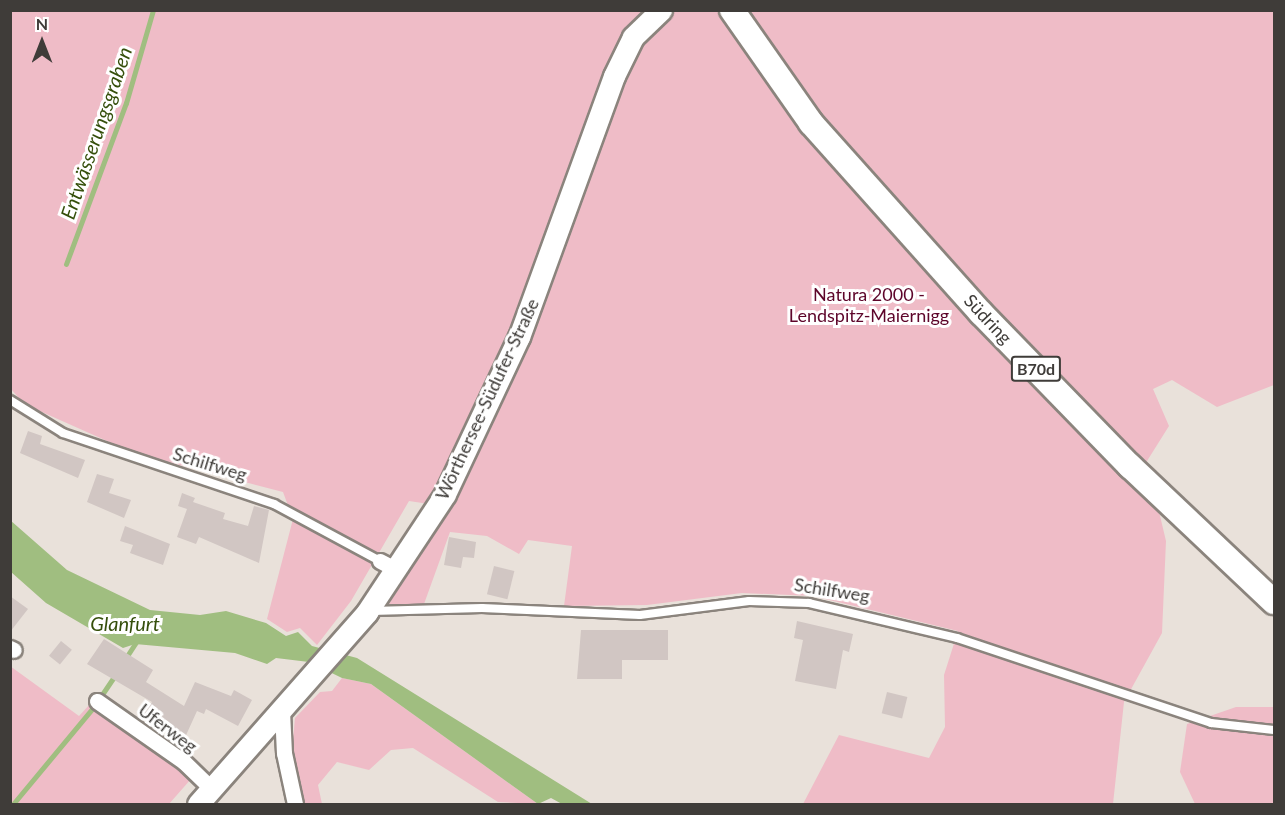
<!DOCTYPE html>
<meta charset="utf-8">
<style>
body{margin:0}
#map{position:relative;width:1285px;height:815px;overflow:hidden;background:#e9e1da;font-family:Lato,sans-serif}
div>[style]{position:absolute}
.green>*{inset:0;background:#efbcc7}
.water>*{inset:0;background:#a0be80}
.stream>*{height:5px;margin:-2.5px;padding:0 2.5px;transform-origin:2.5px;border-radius:2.5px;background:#a0be80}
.building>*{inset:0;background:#d1c6c3;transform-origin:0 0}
.roads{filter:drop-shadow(2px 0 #8b847d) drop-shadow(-2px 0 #8b847d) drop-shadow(0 2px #8b847d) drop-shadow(0 -2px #8b847d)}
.lane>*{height:8px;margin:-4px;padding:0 4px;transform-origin:4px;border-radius:4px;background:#fff}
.street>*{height:15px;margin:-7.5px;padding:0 7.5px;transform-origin:7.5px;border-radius:7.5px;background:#fff}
.secondary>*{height:21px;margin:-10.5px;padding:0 10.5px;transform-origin:10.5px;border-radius:10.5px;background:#fff}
.primary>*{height:24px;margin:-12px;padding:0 12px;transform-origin:12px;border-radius:12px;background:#fff}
span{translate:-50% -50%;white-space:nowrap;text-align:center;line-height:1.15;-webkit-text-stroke:6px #fff;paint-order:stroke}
.shield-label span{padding:2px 4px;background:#fff;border:2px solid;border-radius:4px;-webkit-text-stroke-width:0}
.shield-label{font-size:16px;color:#3f3c39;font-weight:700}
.park-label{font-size:18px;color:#5d052a}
.street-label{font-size:18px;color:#3f3c39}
.water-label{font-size:20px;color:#354f0b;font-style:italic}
.frame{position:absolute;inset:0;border:12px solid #3f3c39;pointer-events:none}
.north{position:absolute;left:12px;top:12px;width:60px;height:60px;-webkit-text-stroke:4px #fff;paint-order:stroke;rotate:0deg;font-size:16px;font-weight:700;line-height:24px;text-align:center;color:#3f3c39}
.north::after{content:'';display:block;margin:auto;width:21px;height:27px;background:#3f3c39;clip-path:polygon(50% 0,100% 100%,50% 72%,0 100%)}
</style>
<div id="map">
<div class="green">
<i style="clip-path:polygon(11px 11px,1274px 11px,1274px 385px,1217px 407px,1172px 380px,1153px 389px,1169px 426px,1147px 461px,1166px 541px,1162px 633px,1124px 702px,1113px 804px,803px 804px,839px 735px,929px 758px,945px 727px,944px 675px,958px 631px,813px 596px,742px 593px,647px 605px,564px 606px,572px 546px,528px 540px,519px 554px,487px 536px,450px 532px,424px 604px,389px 604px,449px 507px,409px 501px,351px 601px,317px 645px,300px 628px,287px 632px,267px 619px,293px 519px,283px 492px,134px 453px,24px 404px,11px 389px)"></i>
<i style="clip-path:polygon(10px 666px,79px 716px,91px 703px,182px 767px,191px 779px,169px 804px,11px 804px)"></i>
<i style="clip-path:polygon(342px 678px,371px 684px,538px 804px,498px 802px,413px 748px,391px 750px,369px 770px,337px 762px,318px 785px,322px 804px,302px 804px,292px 751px,295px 718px,320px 692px,332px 691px)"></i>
<i style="clip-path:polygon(1236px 707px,1274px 707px,1274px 804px,1195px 804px,1180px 772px,1187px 724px)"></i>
</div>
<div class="water">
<i style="clip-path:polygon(10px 520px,67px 570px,150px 610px,200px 615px,226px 611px,266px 623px,286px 636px,298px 632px,312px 646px,357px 658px,592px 804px,562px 804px,551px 798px,538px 804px,371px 684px,342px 678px,309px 662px,276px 658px,267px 664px,235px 653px,135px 644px,123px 648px,46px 603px,11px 572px)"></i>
</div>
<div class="stream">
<i style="left:66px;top:264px;width:172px;rotate:-69.6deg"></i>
<i style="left:126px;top:103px;width:97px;rotate:-73.8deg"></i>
<i style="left:125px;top:659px;width:24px;rotate:-57deg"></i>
<i style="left:103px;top:693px;width:22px;rotate:-56deg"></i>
<i style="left:13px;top:804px;width:124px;rotate:-50.3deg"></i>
</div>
<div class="building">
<i style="clip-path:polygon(28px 431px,42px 436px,40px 444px,85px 460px,78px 478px,20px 453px)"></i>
<i style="clip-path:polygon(97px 474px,114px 479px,109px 493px,131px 500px,124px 518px,87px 502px)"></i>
<i style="clip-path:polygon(182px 493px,195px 498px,193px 502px,225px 513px,223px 519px,248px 526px,254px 506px,269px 510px,259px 563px,199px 537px,196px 544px,177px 537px,187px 509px,178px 506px)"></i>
<i style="clip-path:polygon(125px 526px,170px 544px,163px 565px,130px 553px,133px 545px,120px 541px)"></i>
<i style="clip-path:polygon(449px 537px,476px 542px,474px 558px,463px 557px,461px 568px,444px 565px)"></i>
<i style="left:494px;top:566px;width:21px;height:29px;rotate:14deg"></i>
<i style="clip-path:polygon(10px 596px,28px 609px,10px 632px)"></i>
<i style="clip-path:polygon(797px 621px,853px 634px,849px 652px,843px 650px,836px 689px,795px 681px,803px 640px,794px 638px)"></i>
<i style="clip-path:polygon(581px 630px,668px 630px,668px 660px,622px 660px,622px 679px,577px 679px)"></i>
<i style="clip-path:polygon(104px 639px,153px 670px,146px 682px,184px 706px,195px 682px,231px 696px,234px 690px,252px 700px,238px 726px,206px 709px,204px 714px,197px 711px,182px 744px,144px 714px,152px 702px,87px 664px)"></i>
<i style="left:61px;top:641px;width:14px;height:19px;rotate:39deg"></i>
<i style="left:887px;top:692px;width:21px;height:22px;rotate:14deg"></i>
</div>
<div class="roads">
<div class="lane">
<i style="left:10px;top:400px;width:62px;rotate:31.9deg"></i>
<i style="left:63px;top:433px;width:223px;rotate:18.6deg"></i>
<i style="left:274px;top:504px;width:120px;rotate:28.3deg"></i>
<i style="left:371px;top:611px;width:111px;rotate:-1.5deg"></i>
<i style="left:482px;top:608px;width:158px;rotate:2.5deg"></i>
<i style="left:640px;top:615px;width:110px;rotate:-7.3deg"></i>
<i style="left:749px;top:601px;width:60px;rotate:1.9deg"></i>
<i style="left:809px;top:603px;width:152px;rotate:13.3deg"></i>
<i style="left:957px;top:638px;width:268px;rotate:18.5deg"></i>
<i style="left:1211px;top:723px;width:63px;rotate:6.3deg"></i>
</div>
<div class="street">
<i style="left:380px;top:561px;width:19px;rotate:28deg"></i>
<i style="left:10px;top:648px;width:4px;rotate:27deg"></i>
<i style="left:97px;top:701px;width:106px;rotate:35deg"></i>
<i style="left:184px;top:762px;width:39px;rotate:44deg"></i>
<i style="left:282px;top:711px;width:42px;rotate:87.3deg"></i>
<i style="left:284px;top:753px;width:52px;rotate:77.8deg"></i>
</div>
<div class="secondary">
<i style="left:198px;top:804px;width:256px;rotate:-48.6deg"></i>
<i style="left:367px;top:612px;width:141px;rotate:-56.5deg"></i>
<i style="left:445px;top:494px;width:174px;rotate:-64.8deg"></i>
<i style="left:519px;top:337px;width:278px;rotate:-70deg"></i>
<i style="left:614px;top:76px;width:43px;rotate:-64deg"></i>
<i style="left:633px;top:37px;width:39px;rotate:-44deg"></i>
</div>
<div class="primary">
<i style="left:732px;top:10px;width:138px;rotate:55deg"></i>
<i style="left:811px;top:123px;width:255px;rotate:48.2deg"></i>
<i style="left:981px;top:313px;width:214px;rotate:45.8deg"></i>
<i style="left:1130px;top:466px;width:198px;rotate:43.4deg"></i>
</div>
</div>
<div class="shield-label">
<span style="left:1036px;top:369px">B70d</span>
</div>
<div class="park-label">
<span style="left:869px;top:305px">Natura 2000 -<br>Lendspitz-Maiernigg</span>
</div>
<div class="street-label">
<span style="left:988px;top:319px;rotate:47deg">Südring</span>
<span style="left:487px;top:399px;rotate:-65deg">Wörthersee-Südufer-Straße</span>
<span style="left:210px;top:464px;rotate:17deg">Schilfweg</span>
<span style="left:832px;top:590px;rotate:9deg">Schilfweg</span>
<span style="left:168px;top:728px;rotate:37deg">Uferweg</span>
</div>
<div class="water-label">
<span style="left:96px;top:133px;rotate:-71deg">Entwässerungsgraben</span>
<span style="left:125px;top:623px">Glanfurt</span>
</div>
<div class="frame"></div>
<div class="north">N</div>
</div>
